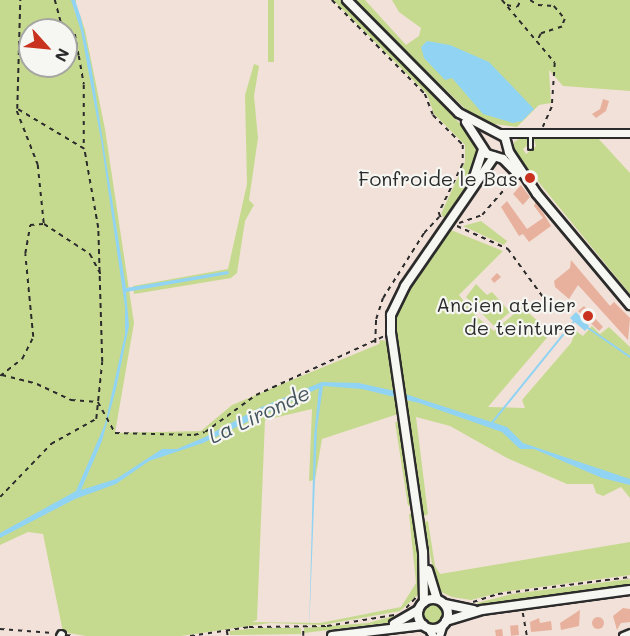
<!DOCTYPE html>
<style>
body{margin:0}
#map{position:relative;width:630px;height:636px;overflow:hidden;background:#f2e1d8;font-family:Mali,sans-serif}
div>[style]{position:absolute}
.green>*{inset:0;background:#c6da8f;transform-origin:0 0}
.round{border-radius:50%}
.water>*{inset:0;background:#91d3f2}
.stream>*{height:2px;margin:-1px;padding:0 1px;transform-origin:1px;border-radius:1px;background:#91d3f2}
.building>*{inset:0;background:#e8b19d;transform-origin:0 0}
.path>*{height:1.5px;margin-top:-0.75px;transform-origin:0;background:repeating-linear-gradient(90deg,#2b2b2b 0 4.5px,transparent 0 9px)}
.roads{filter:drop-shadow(2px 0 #2b2b2b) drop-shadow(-2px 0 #2b2b2b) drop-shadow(0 2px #2b2b2b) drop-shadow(0 -2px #2b2b2b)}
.service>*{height:3px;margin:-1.5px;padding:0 1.5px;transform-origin:1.5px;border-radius:1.5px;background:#f6f6f2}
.minor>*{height:7px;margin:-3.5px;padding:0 3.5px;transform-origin:3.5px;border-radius:3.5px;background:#f6f6f2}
.tertiary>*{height:8px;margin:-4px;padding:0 4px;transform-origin:4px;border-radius:4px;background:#f6f6f2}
.tertiary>.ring{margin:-4px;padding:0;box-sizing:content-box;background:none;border:8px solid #f6f6f2;border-radius:50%}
.dots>*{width:16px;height:16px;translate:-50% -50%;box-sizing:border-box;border:3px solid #f6f6f2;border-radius:50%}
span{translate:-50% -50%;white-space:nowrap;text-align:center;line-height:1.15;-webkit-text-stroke:4.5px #f6f6f2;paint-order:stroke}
.poi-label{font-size:20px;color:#2b2b2b}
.right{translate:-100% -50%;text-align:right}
.water-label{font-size:21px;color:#44555d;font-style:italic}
.north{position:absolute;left:18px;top:18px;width:60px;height:60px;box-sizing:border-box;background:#f6f6f2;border:2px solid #a5a5a2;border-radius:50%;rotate:117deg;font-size:16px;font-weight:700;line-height:24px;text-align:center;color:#2b2b2b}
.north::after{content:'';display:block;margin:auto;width:21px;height:27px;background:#c8321e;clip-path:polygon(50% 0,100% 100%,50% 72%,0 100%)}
</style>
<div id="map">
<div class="green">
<i style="clip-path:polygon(evenodd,0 0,76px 0,74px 11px,80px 15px,85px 30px,105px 129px,134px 323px,115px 433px,201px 431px,232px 405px,379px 344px,380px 340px,388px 341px,398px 414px,322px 439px,315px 480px,309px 481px,312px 409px,265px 420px,257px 620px,252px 622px,320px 623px,401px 607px,416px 583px,409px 514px,414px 513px,422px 591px,400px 611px,322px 625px,270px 623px,181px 636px,86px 636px,63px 632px,43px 534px,28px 532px,0 545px,0 0,30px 30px,66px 30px,66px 66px,30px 66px,30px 30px)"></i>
<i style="left:268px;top:0;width:6px;height:62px"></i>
<i style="clip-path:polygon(333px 0,340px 0,473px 137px,477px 154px,475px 171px,445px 219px,441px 214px,465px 162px,465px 145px,434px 114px,427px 94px)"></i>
<i style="clip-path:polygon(353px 0,365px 0,406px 45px,419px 36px,421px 28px,399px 12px,392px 0,630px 0,630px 91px,563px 86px,549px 70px,551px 103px,539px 105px,517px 127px,479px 122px)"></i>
<i style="clip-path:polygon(254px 64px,259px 66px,254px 96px,258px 138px,249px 200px,254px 205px,245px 221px,237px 273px,231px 278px,134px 294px,133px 286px,228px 269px,247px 184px,245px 95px)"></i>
<i style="clip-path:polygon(532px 133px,566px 139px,597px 137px,630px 173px,630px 294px,514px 152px,514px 142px,527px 134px,530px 143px,523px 149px,526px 154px,536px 146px)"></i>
<i style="clip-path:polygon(481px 221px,507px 241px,504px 245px,463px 226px)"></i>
<i style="clip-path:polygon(446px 228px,503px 251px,459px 295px,477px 317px,494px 331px,522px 307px,551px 333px,488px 407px,525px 408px,522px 400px,571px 343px,576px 331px,583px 336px,592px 326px,600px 334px,609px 327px,630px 347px,630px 498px,621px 487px,603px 496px,596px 493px,593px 484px,567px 484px,507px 458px,450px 426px,416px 417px,428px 514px,422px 517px,393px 312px)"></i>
<i style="clip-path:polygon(476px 284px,487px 295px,492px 292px,510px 312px,494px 326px,466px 297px)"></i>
<i style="clip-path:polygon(395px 422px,400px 422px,412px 505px,408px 506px)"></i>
<i style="clip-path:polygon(428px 521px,435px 566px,440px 574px,630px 542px,630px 575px,502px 592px,471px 600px,452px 597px,437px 590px,424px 522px)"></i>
<i style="clip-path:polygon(630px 579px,630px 584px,478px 606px,477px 603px,512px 594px)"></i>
<i class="round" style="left:423px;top:604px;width:20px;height:20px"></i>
<i style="clip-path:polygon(401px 614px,404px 618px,394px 622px,304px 633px,304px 628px,368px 623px)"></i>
<i style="clip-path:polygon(258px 628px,301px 628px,301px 634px,230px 635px,229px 631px)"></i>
</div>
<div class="water">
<i style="clip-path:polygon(71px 0,75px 0,81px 18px,91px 65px,126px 288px,228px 271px,229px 274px,126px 292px,129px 326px,116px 389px,102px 441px,81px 490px,116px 479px,162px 449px,177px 449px,205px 437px,259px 408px,322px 382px,359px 383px,399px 392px,507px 427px,523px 443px,630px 479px,630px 485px,602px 478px,534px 449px,520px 449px,502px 432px,419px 403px,362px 389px,323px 386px,317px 428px,309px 634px,314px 436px,319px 388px,203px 443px,149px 461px,116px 484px,75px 499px,0 538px,0 533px,76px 491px,105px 424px,125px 334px,125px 307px,101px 140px,81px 31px)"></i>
<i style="clip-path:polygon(427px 41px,450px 45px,489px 62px,534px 109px,522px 121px,513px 123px,483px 114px,452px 78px,445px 80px,424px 58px,421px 47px)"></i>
<i style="clip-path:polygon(576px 312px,589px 326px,585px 331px,570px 318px)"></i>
</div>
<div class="stream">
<i style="left:588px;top:328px;width:51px;rotate:34.6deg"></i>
<i style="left:491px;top:424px;width:132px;rotate:-51.1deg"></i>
</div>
<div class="building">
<i style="clip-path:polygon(603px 99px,609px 101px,606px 111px,596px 118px,592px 114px,600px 109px)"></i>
<i style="clip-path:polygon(521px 185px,530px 197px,523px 205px,513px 194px)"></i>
<i style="clip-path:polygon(507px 201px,527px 229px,543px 218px,534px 206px,536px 201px,551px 226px,529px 242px,523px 234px,519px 236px,501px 207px)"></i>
<i style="clip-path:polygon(571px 260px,610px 306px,614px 302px,630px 318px,628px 340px,578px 285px,569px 299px,555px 287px,554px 281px,570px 268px)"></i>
<i style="clip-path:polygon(497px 273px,501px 277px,494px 283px,491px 279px)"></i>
<i style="clip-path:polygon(584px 306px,603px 327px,599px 331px,578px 311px)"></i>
<i style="clip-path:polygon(623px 608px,630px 609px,630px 622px,621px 623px,617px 630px,613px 616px)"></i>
<i style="clip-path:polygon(580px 610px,579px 626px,561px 630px,560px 623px)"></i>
<i class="round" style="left:592px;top:617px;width:12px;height:12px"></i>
<i style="clip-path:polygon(539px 618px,540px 623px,551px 621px,552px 630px,531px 632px,530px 622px)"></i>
<i style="left:518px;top:625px;width:10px;height:8px;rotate:84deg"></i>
<i style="clip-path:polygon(502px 629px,503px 636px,496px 636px,495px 630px)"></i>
</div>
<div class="path">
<i style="left:55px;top:0;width:23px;rotate:75deg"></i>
<i style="left:61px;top:22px;width:18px;rotate:41deg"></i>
<i style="left:75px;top:34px;width:22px;rotate:80deg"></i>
<i style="left:79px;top:56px;width:29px;rotate:80deg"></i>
<i style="left:84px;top:85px;width:64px;rotate:90deg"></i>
<i style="left:332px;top:0;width:132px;rotate:45.3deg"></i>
<i style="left:425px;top:94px;width:22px;rotate:69deg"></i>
<i style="left:433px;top:115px;width:42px;rotate:45deg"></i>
<i style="left:463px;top:145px;width:19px;rotate:90deg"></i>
<i style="left:463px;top:164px;width:55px;rotate:116.1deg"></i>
<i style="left:439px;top:213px;width:5px;rotate:68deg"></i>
<i style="left:502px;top:0;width:82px;rotate:49.9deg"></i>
<i style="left:555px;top:63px;width:44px;rotate:93.9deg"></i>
<i style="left:552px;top:107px;width:22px;rotate:114deg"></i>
<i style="left:530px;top:0;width:9px;rotate:32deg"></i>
<i style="left:538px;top:5px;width:16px;rotate:4deg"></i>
<i style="left:554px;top:6px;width:17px;rotate:50deg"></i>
<i style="left:565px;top:19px;width:9px;rotate:111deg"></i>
<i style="left:562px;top:27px;width:22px;rotate:162deg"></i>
<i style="left:541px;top:34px;width:7px;rotate:117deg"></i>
<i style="left:507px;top:5px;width:10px;rotate:11deg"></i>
<i style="left:517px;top:7px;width:8px;rotate:-60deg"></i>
<i style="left:17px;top:111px;width:58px;rotate:68.7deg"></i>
<i style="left:38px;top:165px;width:59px;rotate:84.2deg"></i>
<i style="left:44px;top:224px;width:55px;rotate:33.1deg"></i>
<i style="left:90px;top:254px;width:24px;rotate:62deg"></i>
<i style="left:459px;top:223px;width:24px;rotate:-19deg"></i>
<i style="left:482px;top:215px;width:38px;rotate:-49deg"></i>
<i style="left:457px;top:226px;width:56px;rotate:24.3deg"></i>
<i style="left:508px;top:249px;width:64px;rotate:53.8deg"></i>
<i style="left:375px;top:343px;width:24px;rotate:-88deg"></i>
<i style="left:376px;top:319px;width:22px;rotate:-72deg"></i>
<i style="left:383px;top:298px;width:77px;rotate:-57.8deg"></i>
<i style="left:424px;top:233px;width:22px;rotate:-47deg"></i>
<i style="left:2px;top:375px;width:36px;rotate:14deg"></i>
<i style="left:37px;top:384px;width:38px;rotate:25deg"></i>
<i style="left:71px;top:400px;width:27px;rotate:4deg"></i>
<i style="left:98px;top:402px;width:35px;rotate:61deg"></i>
<i style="left:115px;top:433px;width:79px;rotate:1.5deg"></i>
<i style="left:194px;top:435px;width:11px;rotate:-15deg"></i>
<i style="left:205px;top:432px;width:63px;rotate:-36deg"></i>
<i style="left:256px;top:395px;width:141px;rotate:-24.7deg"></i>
<i style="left:0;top:376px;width:28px;rotate:-38deg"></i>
<i style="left:22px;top:359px;width:25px;rotate:-63deg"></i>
<i style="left:33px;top:337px;width:83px;rotate:-95.5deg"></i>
<i style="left:25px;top:254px;width:29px;rotate:-80deg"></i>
<i style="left:30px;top:225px;width:13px;rotate:-4deg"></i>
<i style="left:0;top:497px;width:74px;rotate:-46.1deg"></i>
<i style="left:51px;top:444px;width:51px;rotate:-29.1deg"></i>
<i style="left:96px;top:419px;width:57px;rotate:-84deg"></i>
<i style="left:102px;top:362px;width:134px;rotate:-91.7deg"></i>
<i style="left:98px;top:228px;width:80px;rotate:-100deg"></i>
<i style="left:84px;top:149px;width:78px;rotate:-149.2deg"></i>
<i style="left:17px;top:109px;width:109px;rotate:-88.4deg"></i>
<i style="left:473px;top:602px;width:26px;rotate:-18deg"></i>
<i style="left:498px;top:594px;width:133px;rotate:-7.3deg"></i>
<i style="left:406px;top:608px;width:16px;rotate:-47deg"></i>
<i style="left:523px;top:613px;width:23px;rotate:80deg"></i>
<i style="left:0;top:629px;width:53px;rotate:4.3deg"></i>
<i style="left:227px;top:631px;width:5px;rotate:79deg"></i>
<i style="left:66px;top:635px;width:9px;rotate:6deg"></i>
<i style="left:190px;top:636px;width:60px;rotate:-8.7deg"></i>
<i style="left:249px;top:627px;width:78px;rotate:-0.7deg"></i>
<i style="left:327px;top:626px;width:68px;rotate:-9.3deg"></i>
<i style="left:303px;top:636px;width:9px;rotate:-90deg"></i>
</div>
<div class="roads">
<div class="service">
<i style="left:530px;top:147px;width:13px;rotate:-90deg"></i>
</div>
<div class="minor">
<i style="left:498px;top:133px;width:132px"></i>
<i style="left:428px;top:628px;width:9px;rotate:58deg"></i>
<i style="left:60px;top:636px;width:2px;rotate:-63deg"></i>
<i style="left:439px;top:636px;width:10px;rotate:-73deg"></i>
<i style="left:623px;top:636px;width:8px;rotate:-23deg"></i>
</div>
<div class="tertiary">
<i style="left:347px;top:0;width:159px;rotate:45.3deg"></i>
<i style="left:459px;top:113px;width:52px;rotate:27.6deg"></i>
<i style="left:505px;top:137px;width:16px;rotate:75deg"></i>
<i style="left:509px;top:152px;width:50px;rotate:56.3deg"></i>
<i style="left:537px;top:194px;width:145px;rotate:50deg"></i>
<i style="left:466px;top:122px;width:38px;rotate:57deg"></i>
<i style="left:487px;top:154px;width:17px;rotate:17deg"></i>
<i style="left:503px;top:159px;width:21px;rotate:45deg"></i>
<i style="left:474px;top:177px;width:28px;rotate:-72deg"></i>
<i style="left:428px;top:570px;width:30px;rotate:73deg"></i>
<i class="ring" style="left:418px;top:599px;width:22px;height:22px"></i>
<i style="left:424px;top:602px;width:50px;rotate:-91.1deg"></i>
<i style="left:423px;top:552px;width:221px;rotate:-98.3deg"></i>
<i style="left:391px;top:333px;width:18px;rotate:-90deg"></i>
<i style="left:391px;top:315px;width:32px;rotate:-64deg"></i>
<i style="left:405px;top:286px;width:157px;rotate:-55.4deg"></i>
<i style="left:445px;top:604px;width:29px;rotate:12deg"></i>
<i style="left:446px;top:621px;width:38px;rotate:-17deg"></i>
<i style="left:482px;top:610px;width:149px;rotate:-7.7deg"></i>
<i style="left:394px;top:624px;width:28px;rotate:-30deg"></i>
<i style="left:332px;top:636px;width:92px;rotate:-6.9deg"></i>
</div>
</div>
<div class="dots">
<i style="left:530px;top:178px;background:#c8321e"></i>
<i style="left:588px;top:316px;background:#c8321e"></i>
</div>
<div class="poi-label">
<span class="right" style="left:518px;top:178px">Fonfroide le Bas</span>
<span class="right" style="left:576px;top:316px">Ancien atelier<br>de teinture</span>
</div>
<div class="water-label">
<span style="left:259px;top:414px;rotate:-25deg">La Lironde</span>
</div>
<div class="north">N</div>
</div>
